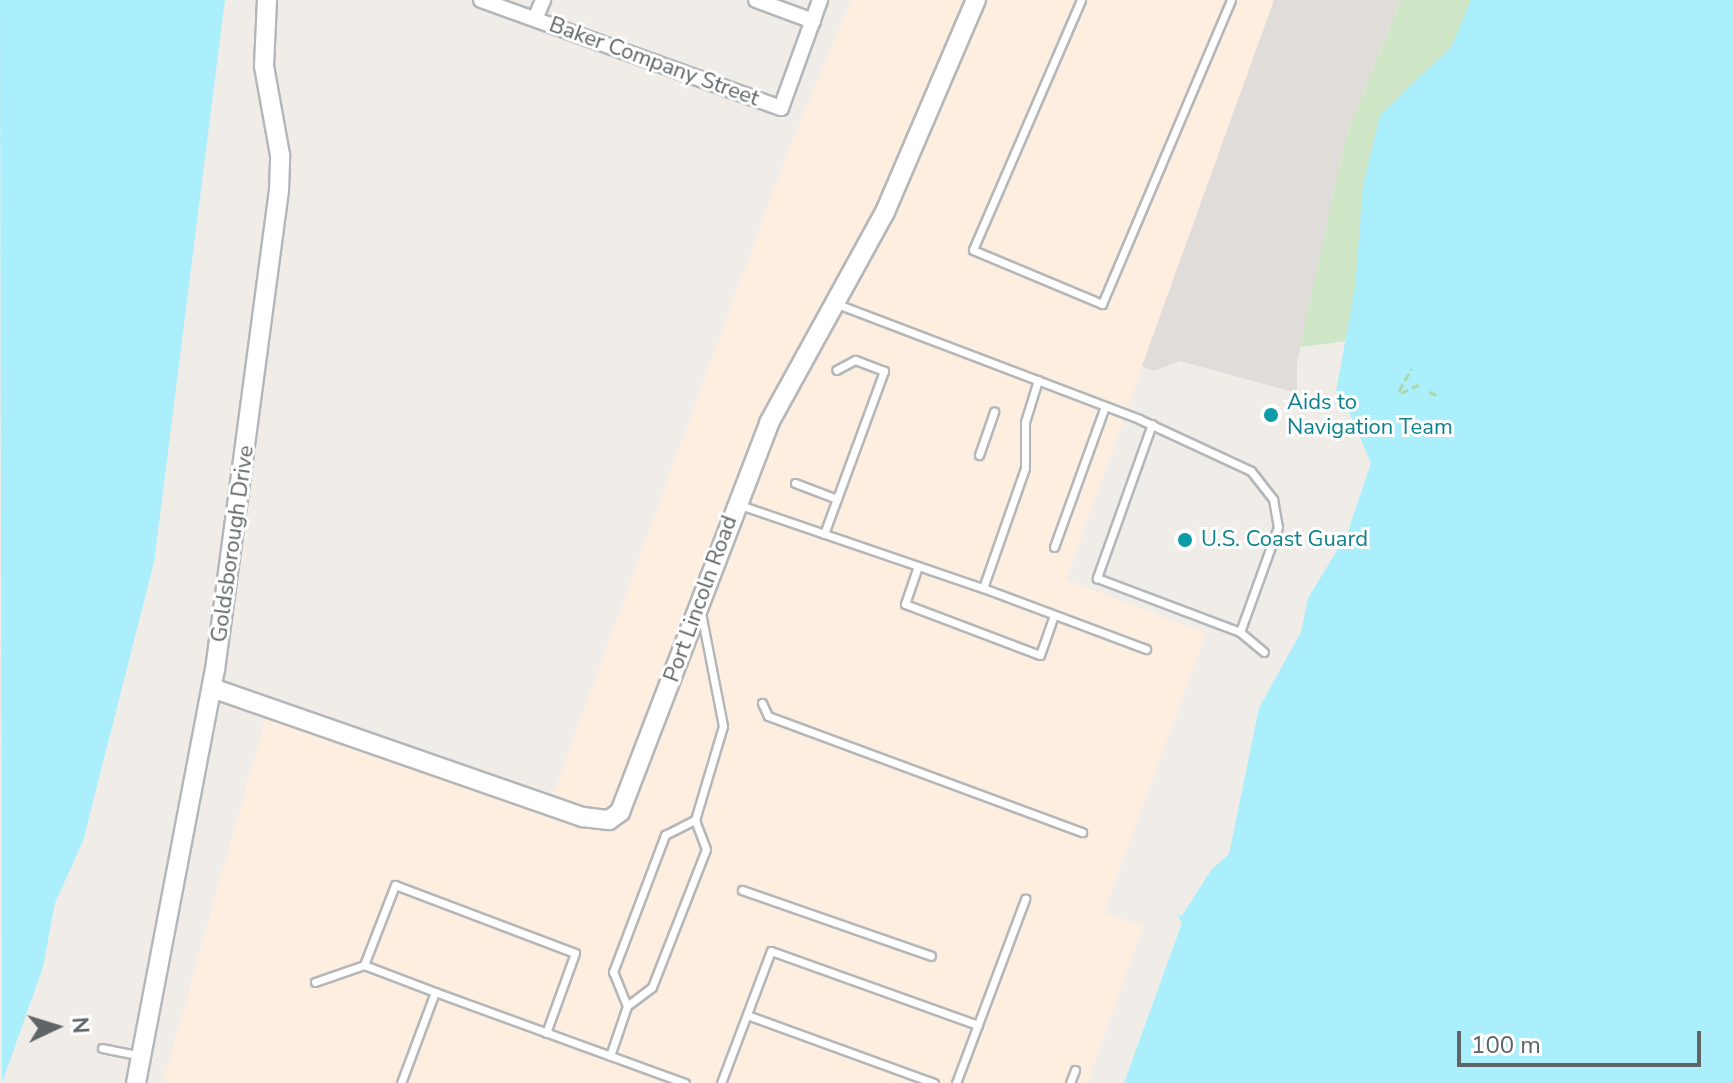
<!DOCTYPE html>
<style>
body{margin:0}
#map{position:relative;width:1733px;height:1083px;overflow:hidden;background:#f0ece8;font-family:"Nunito Sans",sans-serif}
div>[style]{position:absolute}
.commercial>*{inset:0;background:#fdeee0}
.industrial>*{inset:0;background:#dfdcda}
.green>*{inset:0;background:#cfe7c6}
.water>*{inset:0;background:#aceffc}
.pier>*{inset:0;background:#f0ece8}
.path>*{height:3px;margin-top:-1.5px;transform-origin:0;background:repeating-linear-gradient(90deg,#aad8a9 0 8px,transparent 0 12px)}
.roads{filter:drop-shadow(2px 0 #b3b7b9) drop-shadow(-2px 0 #b3b7b9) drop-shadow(0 2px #b3b7b9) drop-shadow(0 -2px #b3b7b9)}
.service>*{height:7px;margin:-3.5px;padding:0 3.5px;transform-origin:3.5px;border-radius:3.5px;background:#fff}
.minor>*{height:14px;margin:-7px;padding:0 7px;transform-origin:7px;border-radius:7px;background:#fff}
.tertiary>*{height:18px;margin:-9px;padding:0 9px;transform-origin:9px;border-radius:9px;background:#fff}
.dots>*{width:22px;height:22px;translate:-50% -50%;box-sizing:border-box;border:4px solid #fff;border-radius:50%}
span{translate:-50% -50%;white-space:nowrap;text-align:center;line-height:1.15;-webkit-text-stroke:6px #fff;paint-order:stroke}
.street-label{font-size:22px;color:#5f6567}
.culture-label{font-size:22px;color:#0d838f}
.left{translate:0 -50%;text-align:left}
.north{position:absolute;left:16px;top:987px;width:80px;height:80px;-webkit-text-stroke:6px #fff;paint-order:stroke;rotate:86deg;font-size:22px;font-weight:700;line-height:32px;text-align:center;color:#5f6567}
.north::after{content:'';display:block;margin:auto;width:28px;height:36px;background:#5f6567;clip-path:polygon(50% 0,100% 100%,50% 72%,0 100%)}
.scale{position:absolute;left:1457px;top:1031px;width:244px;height:36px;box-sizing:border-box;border:4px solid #5f6567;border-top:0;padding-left:10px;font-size:24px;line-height:28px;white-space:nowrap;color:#5f6567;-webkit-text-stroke:6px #fff;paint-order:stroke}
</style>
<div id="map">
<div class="commercial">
<i style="clip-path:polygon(851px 0,1274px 0,1066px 580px,1206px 633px,1104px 912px,1143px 927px,1087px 1083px,163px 1083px,269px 706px,548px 808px,786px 156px)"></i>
</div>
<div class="industrial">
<i style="clip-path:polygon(1274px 0,1401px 0,1347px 133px,1297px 363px,1297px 393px,1180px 361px,1154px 371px,1142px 366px)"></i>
</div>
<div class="green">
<i style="clip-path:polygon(1401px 0,1563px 0,1371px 462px,1334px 403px,1347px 341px,1300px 347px,1347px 133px)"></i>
</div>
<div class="water">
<i style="clip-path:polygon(0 0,225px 0,154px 562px,83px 841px,55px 903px,43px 967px,2px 1083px)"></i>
<i style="clip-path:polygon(1471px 0,1733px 0,1733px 1083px,1124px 1083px,1182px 923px,1177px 914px,1182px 896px,1215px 853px,1238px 756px,1360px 462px,1334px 403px,1355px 287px,1363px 186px,1380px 115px,1451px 47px)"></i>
</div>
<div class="pier">
<i style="clip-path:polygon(1334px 403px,1346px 405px,1371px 463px,1347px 534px,1308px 598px,1301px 632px,1259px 708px,1229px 854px,1211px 870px,1182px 916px,1177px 914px,1182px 896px,1211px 851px,1244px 726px,1327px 543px,1356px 462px)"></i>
</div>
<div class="path">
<i style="left:1399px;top:391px;width:26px;rotate:-61deg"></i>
<i style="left:1429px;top:392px;width:9px;rotate:21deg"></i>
<i style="left:1401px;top:393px;width:21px;rotate:-25deg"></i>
</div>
<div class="roads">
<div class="service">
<i style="left:1081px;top:0;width:272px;rotate:113.4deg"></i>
<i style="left:973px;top:250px;width:140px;rotate:22.7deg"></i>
<i style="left:1102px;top:304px;width:330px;rotate:-67deg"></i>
<i style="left:837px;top:304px;width:323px;rotate:20.8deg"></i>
<i style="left:1139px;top:419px;width:123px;rotate:24.9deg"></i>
<i style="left:1251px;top:471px;width:36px;rotate:52deg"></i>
<i style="left:1273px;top:499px;width:28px;rotate:80deg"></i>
<i style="left:1278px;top:527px;width:112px;rotate:109.9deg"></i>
<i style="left:1152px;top:424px;width:164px;rotate:109.7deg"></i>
<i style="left:1097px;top:578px;width:153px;rotate:20.7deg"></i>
<i style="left:1240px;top:632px;width:31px;rotate:40deg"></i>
<i style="left:979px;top:455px;width:46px;rotate:-70.8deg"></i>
<i style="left:795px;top:483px;width:45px;rotate:20.9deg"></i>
<i style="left:740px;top:505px;width:257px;rotate:18.9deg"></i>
<i style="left:983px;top:588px;width:127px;rotate:-70.7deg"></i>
<i style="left:1025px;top:468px;width:46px;rotate:-90deg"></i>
<i style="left:1025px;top:422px;width:44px;rotate:-72.8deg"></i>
<i style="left:824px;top:534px;width:174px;rotate:-69.8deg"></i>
<i style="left:884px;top:371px;width:31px;rotate:-159deg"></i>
<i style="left:855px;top:360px;width:21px;rotate:152deg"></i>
<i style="left:1054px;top:547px;width:150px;rotate:-70.1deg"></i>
<i style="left:918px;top:566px;width:40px;rotate:108.9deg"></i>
<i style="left:905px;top:604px;width:144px;rotate:20.7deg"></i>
<i style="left:1040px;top:655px;width:42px;rotate:-70.7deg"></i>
<i style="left:983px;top:588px;width:174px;rotate:20.5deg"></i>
<i style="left:762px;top:703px;width:14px;rotate:65deg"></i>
<i style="left:768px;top:716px;width:335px;rotate:20.3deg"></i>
<i style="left:742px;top:890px;width:200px;rotate:19.2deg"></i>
<i style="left:364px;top:965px;width:86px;rotate:-68.8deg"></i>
<i style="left:395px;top:885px;width:192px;rotate:20.7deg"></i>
<i style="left:575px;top:953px;width:85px;rotate:109.9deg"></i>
<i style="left:315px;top:982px;width:52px;rotate:-19.1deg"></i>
<i style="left:364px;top:965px;width:76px;rotate:20.8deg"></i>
<i style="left:627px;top:1006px;width:37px;rotate:-112deg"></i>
<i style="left:613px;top:972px;width:147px;rotate:-69.2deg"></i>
<i style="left:665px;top:835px;width:34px;rotate:-27deg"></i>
<i style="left:747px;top:1015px;width:199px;rotate:20deg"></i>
<i style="left:102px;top:1048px;width:41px;rotate:11.3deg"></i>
<i style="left:610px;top:1056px;width:53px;rotate:-71.2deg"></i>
<i style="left:627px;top:1006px;width:31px;rotate:-37deg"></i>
<i style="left:652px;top:987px;width:148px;rotate:-68.6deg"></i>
<i style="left:706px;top:849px;width:31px;rotate:-111deg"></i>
<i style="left:695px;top:820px;width:98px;rotate:-73.4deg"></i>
<i style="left:723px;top:726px;width:115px;rotate:-101deg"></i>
<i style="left:401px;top:1083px;width:97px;rotate:-69.5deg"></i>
<i style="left:435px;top:992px;width:266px;rotate:20deg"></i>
<i style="left:721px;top:1083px;width:141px;rotate:-69.3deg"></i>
<i style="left:771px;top:951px;width:220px;rotate:19.7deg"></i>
<i style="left:956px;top:1083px;width:197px;rotate:-69.4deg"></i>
<i style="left:1070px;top:1083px;width:14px;rotate:-69deg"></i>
</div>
<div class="minor">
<i style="left:481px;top:0;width:319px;rotate:19.8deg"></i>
<i style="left:781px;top:108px;width:115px;rotate:-70.1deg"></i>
<i style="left:756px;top:0;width:61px;rotate:20.2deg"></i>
<i style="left:535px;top:19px;width:21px;rotate:-67deg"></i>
</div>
<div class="tertiary">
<i style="left:212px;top:688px;width:393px;rotate:19.2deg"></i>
<i style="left:583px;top:817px;width:26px;rotate:7deg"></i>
<i style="left:609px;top:820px;width:14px;rotate:-36deg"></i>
<i style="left:620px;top:812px;width:417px;rotate:-69deg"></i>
<i style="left:769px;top:423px;width:241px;rotate:-61.2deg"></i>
<i style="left:885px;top:212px;width:231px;rotate:-66.8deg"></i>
<i style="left:136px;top:1083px;width:420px;rotate:-79.2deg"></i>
<i style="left:215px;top:670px;width:484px;rotate:-82.4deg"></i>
<i style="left:279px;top:190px;width:35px;rotate:-88deg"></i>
<i style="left:280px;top:155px;width:90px;rotate:-100.2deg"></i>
<i style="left:264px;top:66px;width:66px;rotate:-87.4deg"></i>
</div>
</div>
<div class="dots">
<i style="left:1271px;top:415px;background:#0f9aa8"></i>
<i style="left:1185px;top:540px;background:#0f9aa8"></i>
</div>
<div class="street-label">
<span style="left:654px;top:62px;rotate:20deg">Baker Company Street</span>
<span style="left:233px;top:544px;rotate:-82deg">Goldsborough Drive</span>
<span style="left:701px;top:599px;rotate:-70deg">Port Lincoln Road</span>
</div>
<div class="culture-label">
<span class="left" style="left:1287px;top:415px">Aids to<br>Navigation Team</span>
<span class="left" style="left:1201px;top:540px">U.S. Coast Guard</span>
</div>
<div class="north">N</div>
<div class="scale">100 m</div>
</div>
